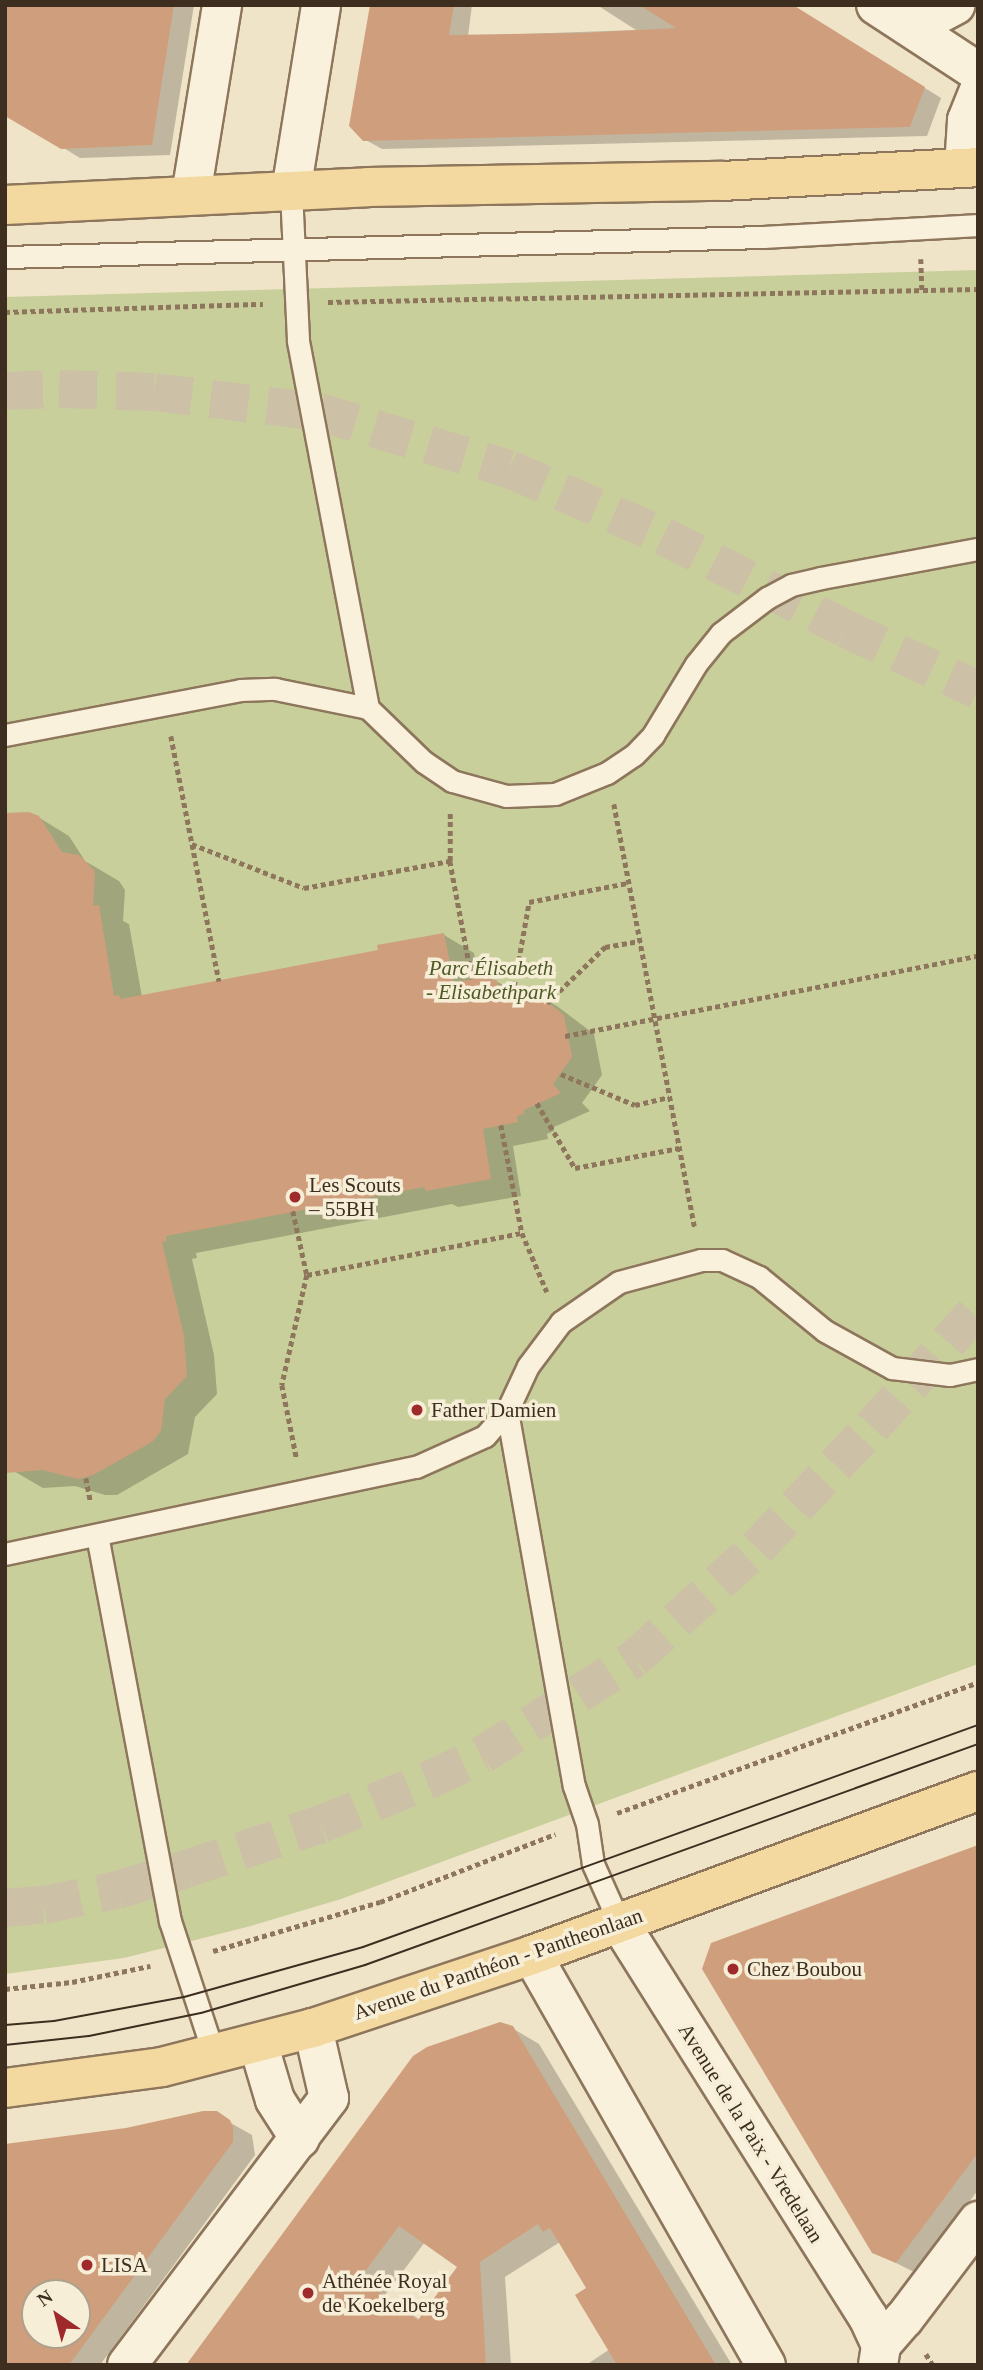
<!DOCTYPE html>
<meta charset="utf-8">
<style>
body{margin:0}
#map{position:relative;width:983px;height:2370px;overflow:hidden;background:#f0e4c8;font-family:"Times New Roman",serif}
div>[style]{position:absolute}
.green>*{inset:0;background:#c9cf9b}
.shadow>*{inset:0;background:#0003}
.building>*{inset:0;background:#cf9f7d}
.trunk-tunnel>*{height:38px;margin-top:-19px;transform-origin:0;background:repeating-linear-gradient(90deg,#ccc0a6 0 38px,transparent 0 57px)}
.path>*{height:4.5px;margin-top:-2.25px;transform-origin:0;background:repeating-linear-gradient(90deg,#8d765c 0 5px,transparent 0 8.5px)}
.roads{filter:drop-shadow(2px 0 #8d765c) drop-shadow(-2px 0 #8d765c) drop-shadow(0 2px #8d765c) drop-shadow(0 -2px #8d765c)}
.service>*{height:21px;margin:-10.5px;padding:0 10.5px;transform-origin:10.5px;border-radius:10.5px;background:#faf1dc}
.minor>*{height:38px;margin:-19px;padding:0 19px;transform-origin:19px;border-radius:19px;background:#faf1dc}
.primary>*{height:38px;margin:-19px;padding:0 19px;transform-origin:19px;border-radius:19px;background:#f3d9a0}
.tram>*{height:2px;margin:-1px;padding:0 1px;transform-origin:1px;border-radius:1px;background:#3d2e20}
.dots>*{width:19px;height:19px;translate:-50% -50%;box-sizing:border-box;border:4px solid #f7eed8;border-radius:50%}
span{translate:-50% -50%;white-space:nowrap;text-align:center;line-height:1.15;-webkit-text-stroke:7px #f7eed8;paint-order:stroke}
.park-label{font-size:21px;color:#4d5a26;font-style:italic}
.poi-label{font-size:21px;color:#3d2e20}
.left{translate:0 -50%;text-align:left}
.street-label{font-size:21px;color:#3d2e20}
.frame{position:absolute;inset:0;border:7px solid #3d2e20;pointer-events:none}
.north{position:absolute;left:21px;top:2279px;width:70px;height:70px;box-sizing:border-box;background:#f7eed8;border:2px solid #ada18e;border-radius:50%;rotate:325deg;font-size:19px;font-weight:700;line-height:28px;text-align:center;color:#3d2e20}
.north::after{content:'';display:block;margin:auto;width:24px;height:32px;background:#9e2a2b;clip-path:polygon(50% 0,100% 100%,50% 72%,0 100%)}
</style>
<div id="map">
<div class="green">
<i style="clip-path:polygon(978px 270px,978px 1664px,341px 1899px,251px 1926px,124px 1958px,5px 1974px,5px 297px)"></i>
</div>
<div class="shadow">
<i style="clip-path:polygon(5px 5px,194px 5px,170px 155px,80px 158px,62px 147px)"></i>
<i style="clip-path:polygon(371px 5px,472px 5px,468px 36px,636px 30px,597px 5px,791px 5px,941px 98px,927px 136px,382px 149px,364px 139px)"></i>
<i style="clip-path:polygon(38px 817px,69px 836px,85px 861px,119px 881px,125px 890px,123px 921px,129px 924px,142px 997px,380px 952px,444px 935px,474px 953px,479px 979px,489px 977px,510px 989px,526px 988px,557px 1006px,594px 1034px,602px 1075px,582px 1103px,590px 1111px,554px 1127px,554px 1131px,547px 1134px,548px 1139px,513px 1146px,521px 1196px,458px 1207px,452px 1204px,196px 1253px,197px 1258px,192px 1259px,214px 1355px,217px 1394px,195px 1417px,188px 1454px,117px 1495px,105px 1495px,75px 1486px,43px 1488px,5px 1466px)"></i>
<i style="clip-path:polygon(978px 1849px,978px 2190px,916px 2273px,874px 2252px)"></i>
<i style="clip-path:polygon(evenodd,512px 2028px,539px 2044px,732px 2365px,586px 2365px,610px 2349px,588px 2288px,560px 2242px,505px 2277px,511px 2365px,188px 2365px,512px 2028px,425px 2242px,459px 2267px,420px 2320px,385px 2295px,425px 2242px)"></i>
<i style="clip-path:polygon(evenodd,229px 2122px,252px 2135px,255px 2155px,100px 2365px,5px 2365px,5px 2145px,229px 2122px,35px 2293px,77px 2293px,77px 2335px,35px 2335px,35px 2293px)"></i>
</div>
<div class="building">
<i style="clip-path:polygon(5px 5px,174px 5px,152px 145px,61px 149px,5px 116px)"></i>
<i style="clip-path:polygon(370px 5px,454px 5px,449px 35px,582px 33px,676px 28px,639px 5px,793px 5px,925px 87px,910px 127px,363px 141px,349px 126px)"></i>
<i style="clip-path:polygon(29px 812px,39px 816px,62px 852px,79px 855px,95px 871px,93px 906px,99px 905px,114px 996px,119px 995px,121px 999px,378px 950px,377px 945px,444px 933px,454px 983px,490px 975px,490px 980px,497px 980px,499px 988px,526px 986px,564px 1015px,572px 1057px,553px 1084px,561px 1093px,524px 1110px,524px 1114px,517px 1116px,518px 1122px,483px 1129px,491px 1179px,426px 1191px,424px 1187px,166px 1236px,167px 1241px,162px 1242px,184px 1336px,187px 1376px,165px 1399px,161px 1431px,152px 1442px,93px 1475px,78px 1479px,43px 1470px,5px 1473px,5px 813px)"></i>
<i style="clip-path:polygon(978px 1845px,978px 2153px,896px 2263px,872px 2253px,702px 1969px,711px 1943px)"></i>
<i style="clip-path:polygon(evenodd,500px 2022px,513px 2026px,716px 2365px,617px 2365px,575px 2295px,586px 2288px,550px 2228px,543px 2232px,538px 2224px,480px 2262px,486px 2365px,186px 2365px,413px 2056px,427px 2047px,500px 2022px,399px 2226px,457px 2267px,418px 2320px,360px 2278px,399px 2226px)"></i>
<i style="clip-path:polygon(evenodd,203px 2111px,217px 2111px,230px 2120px,233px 2127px,233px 2142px,69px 2365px,5px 2365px,5px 2144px,126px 2128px,203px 2111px,35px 2293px,77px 2293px,77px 2335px,35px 2335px,35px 2293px)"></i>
</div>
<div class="trunk-tunnel">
<i style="left:5px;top:391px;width:54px;rotate:-2.1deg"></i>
<i style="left:59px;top:389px;width:95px;rotate:1.8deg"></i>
<i style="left:154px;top:392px;width:166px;rotate:6.9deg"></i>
<i style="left:319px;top:412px;width:198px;rotate:16.7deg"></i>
<i style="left:509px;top:469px;width:168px;rotate:23.5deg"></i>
<i style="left:663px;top:536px;width:205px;rotate:26.9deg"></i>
<i style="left:846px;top:629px;width:145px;rotate:24.8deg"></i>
<i style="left:5px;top:1908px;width:38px;rotate:-5deg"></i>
<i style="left:43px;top:1905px;width:76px;rotate:-11.5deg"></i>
<i style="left:117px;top:1890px;width:72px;rotate:-16.9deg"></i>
<i style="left:186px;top:1869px;width:142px;rotate:-18.4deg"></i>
<i style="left:321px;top:1824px;width:117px;rotate:-22.2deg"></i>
<i style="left:429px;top:1780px;width:59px;rotate:-25.3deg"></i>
<i style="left:482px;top:1755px;width:180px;rotate:-32.3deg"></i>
<i style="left:634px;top:1659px;width:166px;rotate:-42.1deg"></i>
<i style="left:757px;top:1548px;width:167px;rotate:-46.5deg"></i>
<i style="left:872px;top:1427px;width:159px;rotate:-48.1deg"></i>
</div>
<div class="path">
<i style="left:921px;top:259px;width:31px;rotate:88deg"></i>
<i style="left:328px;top:302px;width:650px;rotate:-1.15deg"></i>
<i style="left:5px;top:312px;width:258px;rotate:-1.8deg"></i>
<i style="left:171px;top:736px;width:250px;rotate:78.9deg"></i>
<i style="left:614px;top:804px;width:432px;rotate:79.2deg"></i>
<i style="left:192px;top:844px;width:120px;rotate:21.4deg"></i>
<i style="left:304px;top:888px;width:148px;rotate:-10.5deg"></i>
<i style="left:450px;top:861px;width:48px;rotate:-90deg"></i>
<i style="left:450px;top:861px;width:120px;rotate:79.4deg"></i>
<i style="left:514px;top:986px;width:85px;rotate:-79.9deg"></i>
<i style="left:529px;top:902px;width:101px;rotate:-10.9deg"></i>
<i style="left:547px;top:1003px;width:81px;rotate:-44deg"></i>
<i style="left:605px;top:947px;width:35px;rotate:-10deg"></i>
<i style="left:565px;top:1036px;width:421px;rotate:-11deg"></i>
<i style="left:561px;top:1074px;width:80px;rotate:22.7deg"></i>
<i style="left:635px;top:1105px;width:35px;rotate:-13deg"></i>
<i style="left:537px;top:1103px;width:75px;rotate:59.7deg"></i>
<i style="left:575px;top:1168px;width:106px;rotate:-10.9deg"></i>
<i style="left:501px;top:1125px;width:110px;rotate:79deg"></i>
<i style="left:293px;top:1211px;width:66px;rotate:77.7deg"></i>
<i style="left:307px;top:1275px;width:113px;rotate:102.8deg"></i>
<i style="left:282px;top:1385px;width:76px;rotate:78.7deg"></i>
<i style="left:307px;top:1275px;width:219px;rotate:-11.1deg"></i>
<i style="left:522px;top:1233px;width:64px;rotate:67deg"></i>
<i style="left:86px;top:1478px;width:25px;rotate:79deg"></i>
<i style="left:617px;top:1813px;width:384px;rotate:-19.9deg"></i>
<i style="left:213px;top:1951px;width:174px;rotate:-16.4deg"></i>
<i style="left:380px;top:1902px;width:188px;rotate:-21.2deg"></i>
<i style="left:5px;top:1989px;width:67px;rotate:-6deg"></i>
<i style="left:72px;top:1982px;width:80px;rotate:-11.6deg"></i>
<i style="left:926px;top:2354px;width:13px;rotate:58deg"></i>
</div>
<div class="roads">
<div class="service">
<i style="left:291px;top:191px;width:150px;rotate:87.3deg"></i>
<i style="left:298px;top:341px;width:374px;rotate:79.2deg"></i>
<i style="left:5px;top:257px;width:759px;rotate:-1.51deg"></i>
<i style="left:764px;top:237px;width:214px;rotate:-3.2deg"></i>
<i style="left:5px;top:735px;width:239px;rotate:-10.8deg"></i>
<i style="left:240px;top:690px;width:35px;rotate:-2deg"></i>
<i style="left:275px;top:689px;width:95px;rotate:11.5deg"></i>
<i style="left:368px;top:708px;width:78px;rotate:44deg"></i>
<i style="left:424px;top:762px;width:34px;rotate:34deg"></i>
<i style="left:452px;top:781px;width:56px;rotate:15.5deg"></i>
<i style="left:506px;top:796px;width:49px;rotate:-2.3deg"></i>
<i style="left:555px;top:794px;width:56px;rotate:-22deg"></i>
<i style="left:607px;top:773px;width:32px;rotate:-34deg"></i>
<i style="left:634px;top:755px;width:28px;rotate:-46deg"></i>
<i style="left:653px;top:735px;width:83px;rotate:-58.8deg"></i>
<i style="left:696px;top:664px;width:40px;rotate:-51deg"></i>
<i style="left:721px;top:633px;width:58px;rotate:-37.3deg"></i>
<i style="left:767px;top:598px;width:27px;rotate:-28deg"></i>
<i style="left:791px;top:585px;width:31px;rotate:-13deg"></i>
<i style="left:821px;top:578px;width:160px;rotate:-10.5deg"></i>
<i style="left:507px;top:1411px;width:381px;rotate:79.9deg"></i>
<i style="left:574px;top:1786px;width:40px;rotate:71.1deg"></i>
<i style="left:587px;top:1824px;width:40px;rotate:81.5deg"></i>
<i style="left:593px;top:1864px;width:64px;rotate:65.9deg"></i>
<i style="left:97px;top:1535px;width:393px;rotate:79.3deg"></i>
<i style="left:170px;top:1921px;width:141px;rotate:71.8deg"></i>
<i style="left:5px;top:1554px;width:420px;rotate:-12deg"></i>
<i style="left:416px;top:1467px;width:76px;rotate:-24.2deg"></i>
<i style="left:485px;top:1436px;width:33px;rotate:-49deg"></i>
<i style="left:507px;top:1411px;width:50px;rotate:-65deg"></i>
<i style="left:528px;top:1366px;width:55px;rotate:-53.1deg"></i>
<i style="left:561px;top:1322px;width:70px;rotate:-34.6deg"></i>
<i style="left:619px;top:1282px;width:85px;rotate:-15deg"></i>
<i style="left:701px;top:1260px;width:21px"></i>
<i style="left:722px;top:1260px;width:41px;rotate:24.7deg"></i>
<i style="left:759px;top:1277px;width:85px;rotate:39.3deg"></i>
<i style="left:825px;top:1331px;width:77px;rotate:28.9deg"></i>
<i style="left:892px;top:1368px;width:58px;rotate:6.9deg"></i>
<i style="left:950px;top:1375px;width:29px;rotate:-12deg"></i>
</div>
<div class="minor">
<i style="left:876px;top:5px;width:122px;rotate:33.3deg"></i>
<i style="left:903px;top:22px;width:26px;rotate:-7deg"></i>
<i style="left:929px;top:19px;width:30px;rotate:-28deg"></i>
<i style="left:964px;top:168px;width:48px;rotate:-86.4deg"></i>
<i style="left:967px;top:120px;width:29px;rotate:-68deg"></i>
<i style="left:291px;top:191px;width:188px;rotate:-80.8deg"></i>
<i style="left:191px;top:195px;width:193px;rotate:-80.7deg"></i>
<i style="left:619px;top:1922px;width:467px;rotate:57.8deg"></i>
<i style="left:868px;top:2317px;width:31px;rotate:65deg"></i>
<i style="left:532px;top:1955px;width:472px;rotate:60.3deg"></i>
<i style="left:258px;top:2043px;width:59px;rotate:73.4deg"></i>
<i style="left:275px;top:2100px;width:46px;rotate:57.3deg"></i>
<i style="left:127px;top:2365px;width:335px;rotate:-52.9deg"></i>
<i style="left:329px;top:2098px;width:72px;rotate:-102.9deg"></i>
<i style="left:878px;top:2365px;width:20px;rotate:-81deg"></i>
<i style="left:881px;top:2345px;width:35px;rotate:-49deg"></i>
<i style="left:904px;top:2319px;width:123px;rotate:-52.9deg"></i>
</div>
<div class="primary">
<i style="left:5px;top:205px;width:363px;rotate:-2.8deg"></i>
<i style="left:368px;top:187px;width:354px;rotate:-1deg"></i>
<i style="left:722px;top:181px;width:256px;rotate:-3.1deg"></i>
<i style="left:5px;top:2088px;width:158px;rotate:-7.6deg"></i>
<i style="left:162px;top:2067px;width:156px;rotate:-14.5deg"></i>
<i style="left:313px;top:2028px;width:231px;rotate:-18.4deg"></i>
<i style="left:532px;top:1955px;width:475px;rotate:-20.2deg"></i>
</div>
</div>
<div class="tram">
<i style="left:5px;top:2025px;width:49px;rotate:-4.7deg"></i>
<i style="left:54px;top:2021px;width:132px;rotate:-10.5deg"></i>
<i style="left:184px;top:1997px;width:186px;rotate:-15.6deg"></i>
<i style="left:363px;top:1947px;width:654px;rotate:-19.85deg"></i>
<i style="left:5px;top:2045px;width:84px;rotate:-6.1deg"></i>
<i style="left:89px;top:2036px;width:114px;rotate:-11.6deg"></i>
<i style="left:201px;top:2013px;width:171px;rotate:-16.3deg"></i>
<i style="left:365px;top:1965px;width:652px;rotate:-19.83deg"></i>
</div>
<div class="dots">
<i style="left:295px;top:1197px;background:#9e2a2b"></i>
<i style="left:417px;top:1410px;background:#9e2a2b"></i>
<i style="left:733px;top:1969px;background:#9e2a2b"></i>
<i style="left:87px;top:2265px;background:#9e2a2b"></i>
<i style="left:308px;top:2293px;background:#9e2a2b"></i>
</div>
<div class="park-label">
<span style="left:491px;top:980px">Parc Élisabeth<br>- Elisabethpark</span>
</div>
<div class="poi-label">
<span class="left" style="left:309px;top:1197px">Les Scouts<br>– 55BH</span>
<span class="left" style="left:431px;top:1410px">Father Damien</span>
<span class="left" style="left:747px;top:1969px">Chez Boubou</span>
<span class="left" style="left:101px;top:2265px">LISA</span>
<span class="left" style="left:322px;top:2293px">Athénée Royal<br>de Koekelberg</span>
</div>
<div class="street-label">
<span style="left:498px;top:1964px;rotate:-19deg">Avenue du Panthéon - Pantheonlaan</span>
<span style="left:751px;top:2133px;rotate:58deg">Avenue de la Paix - Vredelaan</span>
</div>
<div class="frame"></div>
<div class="north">N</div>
</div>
